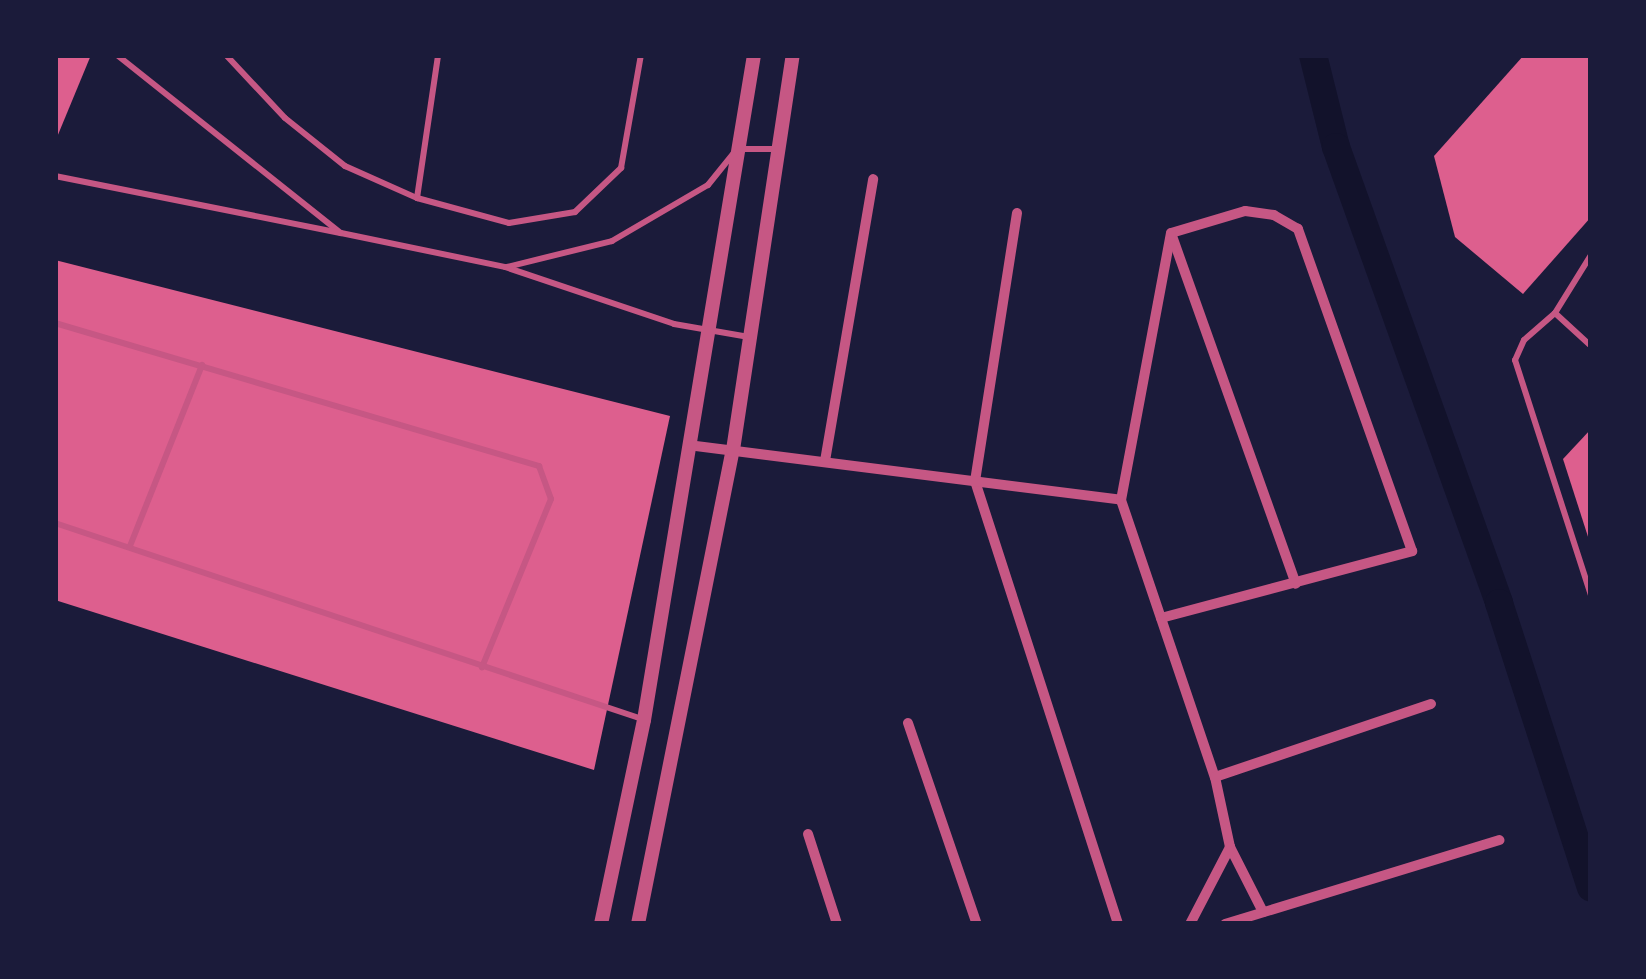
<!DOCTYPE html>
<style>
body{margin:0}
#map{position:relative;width:1646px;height:979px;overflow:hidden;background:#1b1b3a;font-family:"Source Sans 3",sans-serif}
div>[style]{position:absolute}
.canal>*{height:28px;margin:-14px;padding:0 14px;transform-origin:14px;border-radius:14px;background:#12122b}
.building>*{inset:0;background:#dd5f8e}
.service>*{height:6px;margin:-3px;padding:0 3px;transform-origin:3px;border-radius:3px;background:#c65784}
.minor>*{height:10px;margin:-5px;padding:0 5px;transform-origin:5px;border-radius:5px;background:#c65784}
.tertiary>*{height:14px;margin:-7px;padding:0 7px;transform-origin:7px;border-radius:7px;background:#c65784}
span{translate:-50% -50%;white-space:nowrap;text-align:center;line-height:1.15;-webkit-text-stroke:8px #1b1b3a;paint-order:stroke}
.frame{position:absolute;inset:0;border:58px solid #1b1b3a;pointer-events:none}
</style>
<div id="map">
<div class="canal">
<i style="left:1313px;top:55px;width:95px;rotate:76deg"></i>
<i style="left:1336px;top:147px;width:484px;rotate:70.3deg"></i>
<i style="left:1499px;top:603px;width:299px;rotate:72.1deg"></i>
</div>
<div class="building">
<i style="clip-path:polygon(55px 55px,91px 55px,55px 142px)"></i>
<i style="clip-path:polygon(1524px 55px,1591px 55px,1591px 217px,1523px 294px,1455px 237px,1434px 156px)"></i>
<i style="clip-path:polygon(55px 260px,670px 416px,594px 770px,55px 600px)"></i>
<i style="clip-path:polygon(1591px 429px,1591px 543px,1590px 543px,1563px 459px)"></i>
</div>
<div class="service">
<i style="left:117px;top:55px;width:286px;rotate:38.5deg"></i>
<i style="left:341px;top:233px;width:167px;rotate:11.7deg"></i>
<i style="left:505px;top:267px;width:178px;rotate:18.6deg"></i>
<i style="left:674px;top:324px;width:76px;rotate:9.8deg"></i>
<i style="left:226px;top:55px;width:86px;rotate:46.9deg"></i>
<i style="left:285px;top:118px;width:77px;rotate:38.7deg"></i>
<i style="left:345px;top:166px;width:79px;rotate:24deg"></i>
<i style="left:417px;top:198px;width:95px;rotate:15.2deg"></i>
<i style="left:509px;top:223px;width:67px;rotate:-9.5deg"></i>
<i style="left:575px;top:212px;width:64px;rotate:-43.7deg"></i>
<i style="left:621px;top:168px;width:115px;rotate:-80deg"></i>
<i style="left:55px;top:176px;width:291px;rotate:11.3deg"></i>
<i style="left:417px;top:198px;width:145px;rotate:-81.6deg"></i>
<i style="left:1591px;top:255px;width:68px;rotate:121.8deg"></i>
<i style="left:1555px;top:313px;width:41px;rotate:138.9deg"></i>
<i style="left:1524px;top:340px;width:22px;rotate:114deg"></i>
<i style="left:1515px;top:360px;width:248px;rotate:72.1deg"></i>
<i style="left:507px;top:267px;width:108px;rotate:-13.9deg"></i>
<i style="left:612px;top:241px;width:111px;rotate:-30.3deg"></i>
<i style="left:708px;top:185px;width:46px;rotate:-51.1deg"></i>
<i style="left:737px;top:149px;width:40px"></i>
<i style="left:1555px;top:313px;width:49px;rotate:42.5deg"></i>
<i style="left:55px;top:323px;width:505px;rotate:16.46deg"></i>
<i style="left:539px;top:466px;width:35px;rotate:70deg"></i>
<i style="left:551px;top:499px;width:182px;rotate:112.3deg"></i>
<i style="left:55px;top:523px;width:619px;rotate:18.46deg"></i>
<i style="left:130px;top:546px;width:195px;rotate:-68.3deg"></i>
</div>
<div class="minor">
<i style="left:1017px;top:213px;width:271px;rotate:98.9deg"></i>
<i style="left:975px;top:481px;width:466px;rotate:72.1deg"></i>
<i style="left:1172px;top:236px;width:369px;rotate:70.4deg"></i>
<i style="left:688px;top:445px;width:436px;rotate:7.2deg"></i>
<i style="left:825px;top:461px;width:286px;rotate:-80.3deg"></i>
<i style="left:1161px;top:618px;width:260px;rotate:-14.9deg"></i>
<i style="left:1412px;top:551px;width:342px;rotate:-109.5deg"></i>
<i style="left:1298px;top:229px;width:28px;rotate:-150deg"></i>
<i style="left:1274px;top:215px;width:29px;rotate:-172deg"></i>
<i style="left:1245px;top:211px;width:77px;rotate:163.4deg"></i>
<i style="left:1171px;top:233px;width:272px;rotate:100.6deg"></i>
<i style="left:1121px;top:500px;width:293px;rotate:71.3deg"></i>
<i style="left:1215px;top:777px;width:72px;rotate:77.9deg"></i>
<i style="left:1230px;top:847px;width:73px;rotate:63.1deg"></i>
<i style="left:908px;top:723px;width:213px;rotate:71.1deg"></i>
<i style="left:1215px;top:777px;width:228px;rotate:-18.7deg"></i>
<i style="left:808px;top:834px;width:95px;rotate:72.1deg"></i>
<i style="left:1190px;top:924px;width:87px;rotate:-62.5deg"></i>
<i style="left:1225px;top:924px;width:287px;rotate:-17deg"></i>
</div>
<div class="tertiary">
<i style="left:601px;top:924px;width:208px;rotate:-78.1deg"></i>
<i style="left:644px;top:720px;width:674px;rotate:-80.61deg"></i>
<i style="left:638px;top:924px;width:483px;rotate:-78.7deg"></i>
<i style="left:733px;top:450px;width:400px;rotate:-81.4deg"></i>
</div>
<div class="frame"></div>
</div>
